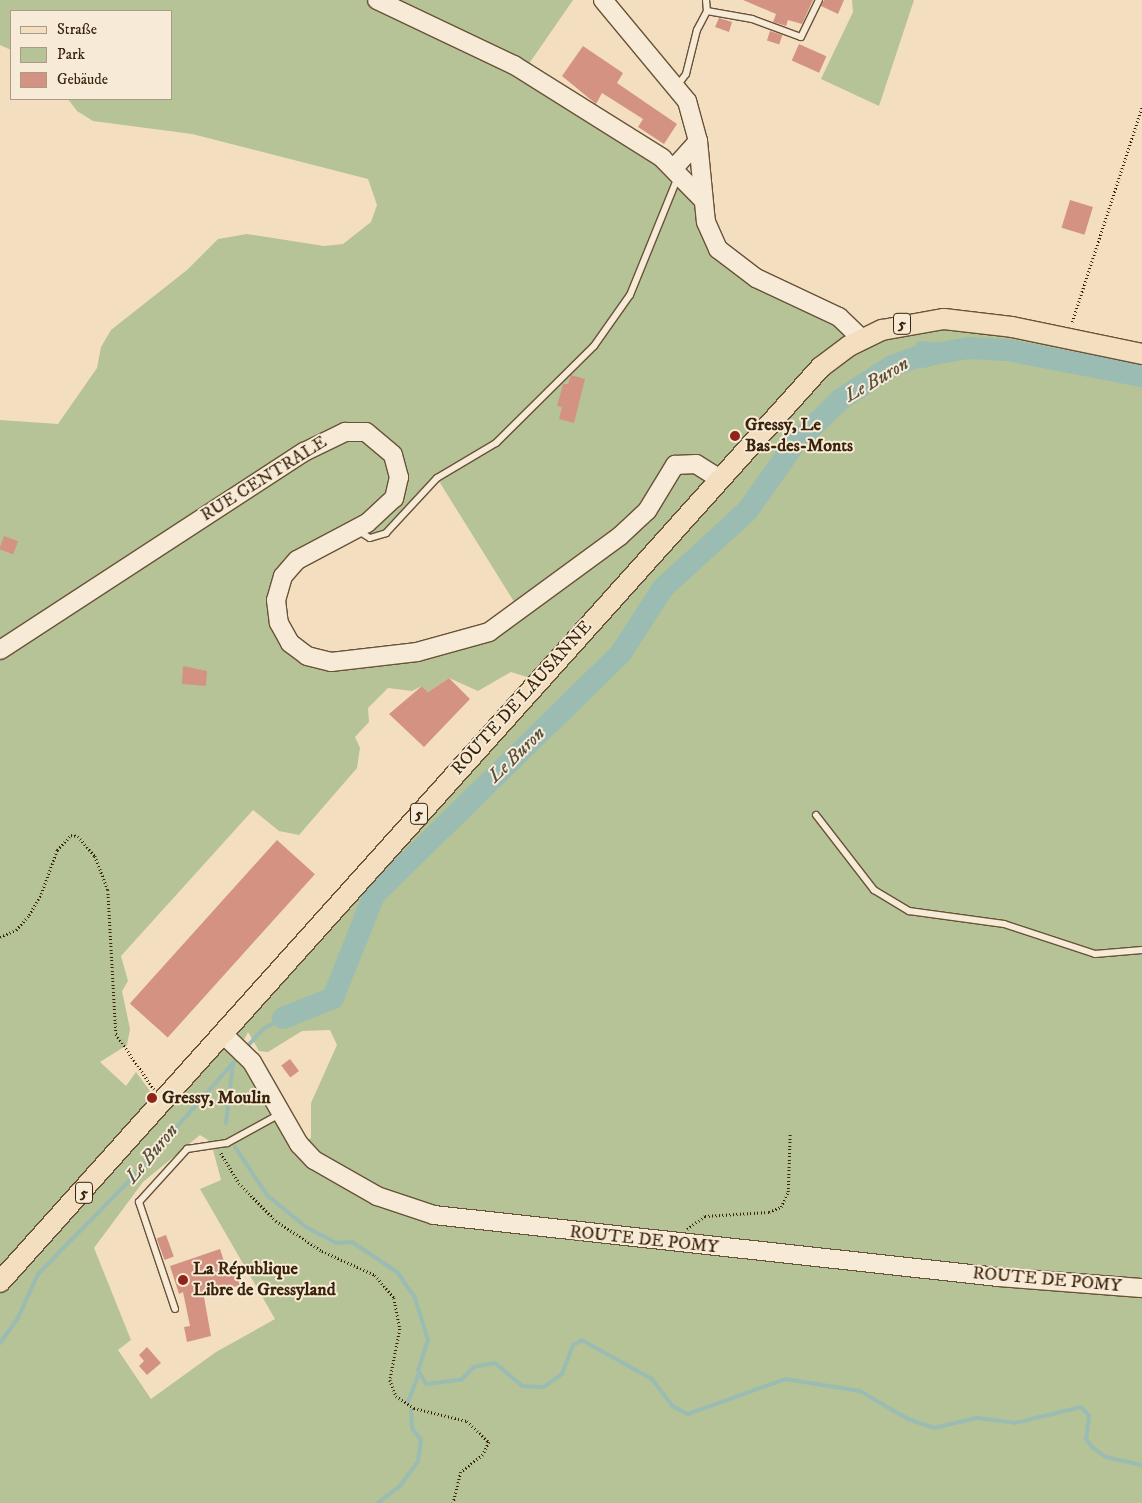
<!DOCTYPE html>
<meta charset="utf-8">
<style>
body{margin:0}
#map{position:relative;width:1142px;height:1503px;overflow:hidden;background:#f3dfc0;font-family:"IM FELL DW Pica",serif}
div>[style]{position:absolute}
.green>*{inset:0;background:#b5c396}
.water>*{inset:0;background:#9bbcb3}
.stream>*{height:4px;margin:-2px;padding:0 2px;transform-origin:2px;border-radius:2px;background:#9bbcb3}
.river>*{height:22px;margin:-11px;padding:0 11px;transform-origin:11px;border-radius:11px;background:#9bbcb3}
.building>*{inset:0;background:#d49382;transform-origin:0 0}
.path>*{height:2.5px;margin-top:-1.25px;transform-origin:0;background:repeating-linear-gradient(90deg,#39230b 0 1px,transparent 0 3.5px)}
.roads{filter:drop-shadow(1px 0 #685238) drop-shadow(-1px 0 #685238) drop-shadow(0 1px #685238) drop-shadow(0 -1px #685238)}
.lane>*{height:6px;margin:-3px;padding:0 3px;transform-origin:3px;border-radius:3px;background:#f7ead6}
.secondary>*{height:18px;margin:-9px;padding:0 9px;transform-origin:9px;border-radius:9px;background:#f7ead6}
.primary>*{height:20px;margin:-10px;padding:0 10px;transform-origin:10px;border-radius:10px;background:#f3dfc0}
.dots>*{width:14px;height:14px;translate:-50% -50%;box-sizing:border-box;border:2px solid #f7ead6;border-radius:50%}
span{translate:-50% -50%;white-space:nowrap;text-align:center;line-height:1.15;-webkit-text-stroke:4px #f7ead6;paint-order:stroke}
.shield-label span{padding:1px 4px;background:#f7ead6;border:1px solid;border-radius:4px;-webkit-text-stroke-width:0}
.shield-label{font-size:16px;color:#39230b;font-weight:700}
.poi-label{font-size:18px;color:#39230b;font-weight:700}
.left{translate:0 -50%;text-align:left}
.street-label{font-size:18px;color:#39230b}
.water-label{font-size:19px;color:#56513d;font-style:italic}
.legend{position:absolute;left:10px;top:10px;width:162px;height:90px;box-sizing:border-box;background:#f7ead6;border:1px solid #ab9a85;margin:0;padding:6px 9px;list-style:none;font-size:15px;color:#39230b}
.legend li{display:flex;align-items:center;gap:10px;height:25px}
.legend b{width:25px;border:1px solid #ab9a85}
</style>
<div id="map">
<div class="green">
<i style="clip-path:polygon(evenodd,0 0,573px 0,524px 71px,685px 179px,718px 249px,855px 330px,915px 321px,1142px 354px,1142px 1503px,0 1503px,0 420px,58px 424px,97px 368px,101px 347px,111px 330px,187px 270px,218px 239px,247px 234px,324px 246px,343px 244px,371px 222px,377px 205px,368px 179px,192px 134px,93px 121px,77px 111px,68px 99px,171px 99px,171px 11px,11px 11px,11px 50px,0 45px,0 0,437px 478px,521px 613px,388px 657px,307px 656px,276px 600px,311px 551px,356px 530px,370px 538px,391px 529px,437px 478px,0 0,511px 672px,537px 680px,160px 1105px,136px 1072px,126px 1086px,100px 1062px,127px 1045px,130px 1029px,122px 991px,128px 981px,121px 956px,253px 810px,279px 831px,299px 835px,357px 768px,360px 748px,355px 737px,369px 722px,368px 708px,388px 688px,412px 691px,422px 686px,428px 692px,449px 678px,478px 691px,511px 672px,0 0,330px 1030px,337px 1045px,311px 1103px,311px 1138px,299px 1144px,240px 1048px,248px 1032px,259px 1051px,268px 1052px,302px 1031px,330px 1030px,0 0,200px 1135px,211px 1142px,221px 1180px,200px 1189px,275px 1319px,216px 1352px,151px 1399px,118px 1350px,131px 1340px,94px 1248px,143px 1182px,200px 1135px)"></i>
<i style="clip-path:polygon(852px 0,914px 0,879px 106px,821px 79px,853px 12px)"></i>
</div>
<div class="water">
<i style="clip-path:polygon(916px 341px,949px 343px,949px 359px,923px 369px)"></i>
</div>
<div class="stream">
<i style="left:244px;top:1050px;width:28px;rotate:-48deg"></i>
<i style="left:263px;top:1029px;width:23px;rotate:-29deg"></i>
<i style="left:226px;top:1123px;width:60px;rotate:-83.3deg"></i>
<i style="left:235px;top:1147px;width:58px;rotate:56.3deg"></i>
<i style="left:267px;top:1195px;width:50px;rotate:39.4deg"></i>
<i style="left:306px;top:1227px;width:34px;rotate:28deg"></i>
<i style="left:336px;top:1243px;width:16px;rotate:-4deg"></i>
<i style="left:352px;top:1242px;width:54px;rotate:33.7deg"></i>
<i style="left:397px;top:1272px;width:32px;rotate:55deg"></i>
<i style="left:415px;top:1298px;width:44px;rotate:72.8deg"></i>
<i style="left:428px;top:1340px;width:32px;rotate:108deg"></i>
<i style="left:418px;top:1370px;width:16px;rotate:60deg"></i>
<i style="left:426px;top:1384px;width:35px;rotate:-7deg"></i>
<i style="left:461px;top:1380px;width:18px;rotate:-45deg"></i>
<i style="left:474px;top:1367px;width:21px;rotate:-11deg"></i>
<i style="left:495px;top:1363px;width:35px;rotate:40deg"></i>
<i style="left:522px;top:1386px;width:22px;rotate:3deg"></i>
<i style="left:544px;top:1387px;width:22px;rotate:-36deg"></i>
<i style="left:562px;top:1374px;width:31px;rotate:-69deg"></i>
<i style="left:573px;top:1345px;width:10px;rotate:-29deg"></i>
<i style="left:582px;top:1340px;width:80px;rotate:29.1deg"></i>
<i style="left:652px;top:1379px;width:34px;rotate:53deg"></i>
<i style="left:672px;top:1406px;width:18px;rotate:27deg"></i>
<i style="left:688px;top:1414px;width:103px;rotate:-19.8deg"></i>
<i style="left:785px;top:1379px;width:76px;rotate:9.1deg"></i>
<i style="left:860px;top:1391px;width:56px;rotate:30.3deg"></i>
<i style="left:908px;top:1419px;width:28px;rotate:19deg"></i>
<i style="left:934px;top:1428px;width:44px;rotate:-13.1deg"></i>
<i style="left:977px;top:1418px;width:38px;rotate:7deg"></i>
<i style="left:1015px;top:1423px;width:68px;rotate:-13.6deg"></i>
<i style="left:1081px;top:1407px;width:12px;rotate:48deg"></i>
<i style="left:1089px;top:1416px;width:23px;rotate:97deg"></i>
<i style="left:1086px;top:1439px;width:11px;rotate:52deg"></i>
<i style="left:1093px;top:1448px;width:16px;rotate:35deg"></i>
<i style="left:1106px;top:1457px;width:37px;rotate:13deg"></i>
<i style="left:0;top:1343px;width:31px;rotate:-54deg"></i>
<i style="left:18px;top:1318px;width:48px;rotate:-65.6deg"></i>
<i style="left:38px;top:1274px;width:137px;rotate:-45.6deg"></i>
<i style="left:134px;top:1176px;width:158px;rotate:-48.8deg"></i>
<i style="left:408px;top:1402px;width:28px;rotate:-69deg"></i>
<i style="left:378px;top:1503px;width:28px;rotate:-38deg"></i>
<i style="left:400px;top:1486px;width:31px;rotate:-54deg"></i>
<i style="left:418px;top:1461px;width:21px;rotate:-82deg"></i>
<i style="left:421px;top:1440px;width:15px;rotate:-127deg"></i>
<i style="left:412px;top:1428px;width:17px;rotate:-93deg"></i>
</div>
<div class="river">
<i style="left:283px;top:1018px;width:54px;rotate:-21.8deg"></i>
<i style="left:333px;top:998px;width:111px;rotate:-68.3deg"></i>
<i style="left:374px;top:895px;width:346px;rotate:-44.4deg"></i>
<i style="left:621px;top:653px;width:77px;rotate:-57.1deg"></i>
<i style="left:663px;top:588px;width:115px;rotate:-42.5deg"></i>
<i style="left:748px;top:510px;width:78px;rotate:-54.9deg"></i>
<i style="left:793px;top:446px;width:67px;rotate:-44.4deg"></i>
<i style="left:841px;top:399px;width:61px;rotate:-32.9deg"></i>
<i style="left:892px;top:366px;width:27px;rotate:-20deg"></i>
<i style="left:917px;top:357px;width:52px;rotate:-10deg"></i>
<i style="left:968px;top:348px;width:39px;rotate:3deg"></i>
<i style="left:1007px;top:350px;width:137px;rotate:10.9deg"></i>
</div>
<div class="building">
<i style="clip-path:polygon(743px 0,813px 0,802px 24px,788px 20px,786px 26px,773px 22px,776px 14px)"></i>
<i style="clip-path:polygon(824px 0,844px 0,838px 14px,821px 6px)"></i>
<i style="clip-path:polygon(719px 18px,732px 22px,729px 32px,715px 27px)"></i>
<i style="left:770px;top:31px;width:13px;height:10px;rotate:18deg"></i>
<i style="left:799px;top:44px;width:30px;height:18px;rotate:24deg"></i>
<i style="clip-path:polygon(583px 46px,623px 73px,617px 83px,677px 124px,664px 144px,638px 127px,643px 119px,602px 93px,596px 104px,562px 76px)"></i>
<i style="left:1070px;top:200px;width:24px;height:29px;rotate:17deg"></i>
<i style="clip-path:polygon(571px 375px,585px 379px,574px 423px,559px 419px,562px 407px,557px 406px,563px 384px,568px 384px)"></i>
<i style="left:4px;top:536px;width:15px;height:14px;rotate:20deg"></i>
<i style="clip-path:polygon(183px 666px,207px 671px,206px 686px,182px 684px)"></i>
<i style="clip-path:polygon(449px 678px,470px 699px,424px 747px,389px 714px,422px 686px,428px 692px)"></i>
<i style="left:277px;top:840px;width:51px;height:220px;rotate:42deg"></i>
<i style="left:290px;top:1059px;width:15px;height:11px;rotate:53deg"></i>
<i style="left:166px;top:1235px;width:23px;height:10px;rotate:70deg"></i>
<i style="clip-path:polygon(220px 1249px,229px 1276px,236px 1273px,240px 1285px,204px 1297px,211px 1336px,187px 1342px,184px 1327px,190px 1326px,183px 1292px,179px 1294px,170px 1266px)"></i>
<i style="clip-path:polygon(147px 1347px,161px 1363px,147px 1375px,139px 1366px,144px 1361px,139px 1355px)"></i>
</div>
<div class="path">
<i style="left:1072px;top:322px;width:227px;rotate:-72deg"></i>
<i style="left:0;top:937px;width:17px;rotate:-24deg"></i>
<i style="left:16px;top:930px;width:20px;rotate:-49deg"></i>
<i style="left:29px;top:915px;width:24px;rotate:-60deg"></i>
<i style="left:41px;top:894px;width:47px;rotate:-70deg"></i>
<i style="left:57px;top:850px;width:21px;rotate:-47deg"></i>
<i style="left:71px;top:835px;width:7px;rotate:8deg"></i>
<i style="left:78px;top:836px;width:26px;rotate:50deg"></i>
<i style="left:95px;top:856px;width:36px;rotate:69deg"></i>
<i style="left:108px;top:890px;width:144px;rotate:86.8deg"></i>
<i style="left:116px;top:1034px;width:67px;rotate:55.4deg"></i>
<i style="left:221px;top:1153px;width:35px;rotate:59deg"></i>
<i style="left:239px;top:1183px;width:53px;rotate:45.8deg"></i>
<i style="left:276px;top:1221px;width:55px;rotate:33.1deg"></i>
<i style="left:322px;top:1251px;width:58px;rotate:24.4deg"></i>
<i style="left:375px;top:1275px;width:30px;rotate:50deg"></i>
<i style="left:394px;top:1298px;width:32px;rotate:79deg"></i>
<i style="left:400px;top:1329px;width:52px;rotate:101.1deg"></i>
<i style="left:390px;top:1380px;width:17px;rotate:69deg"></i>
<i style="left:396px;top:1396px;width:22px;rotate:34deg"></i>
<i style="left:414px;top:1408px;width:55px;rotate:13.8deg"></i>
<i style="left:467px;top:1421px;width:30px;rotate:44deg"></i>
<i style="left:489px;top:1442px;width:14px;rotate:115deg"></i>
<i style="left:483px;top:1455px;width:28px;rotate:142deg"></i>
<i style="left:461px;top:1472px;width:32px;rotate:104deg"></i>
<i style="left:687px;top:1229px;width:22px;rotate:-36deg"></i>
<i style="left:705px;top:1216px;width:64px;rotate:-3.6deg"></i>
<i style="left:769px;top:1212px;width:13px;rotate:-23deg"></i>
<i style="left:781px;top:1207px;width:17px;rotate:-65deg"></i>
<i style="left:788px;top:1192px;width:59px;rotate:-88.1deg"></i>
</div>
<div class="roads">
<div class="lane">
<i style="left:706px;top:0;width:11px;rotate:85deg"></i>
<i style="left:677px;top:86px;width:15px;rotate:-53deg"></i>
<i style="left:686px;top:74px;width:45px;rotate:-76deg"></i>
<i style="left:697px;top:30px;width:21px;rotate:-62deg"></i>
<i style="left:707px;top:11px;width:46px;rotate:10.1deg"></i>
<i style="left:752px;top:19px;width:52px;rotate:20.2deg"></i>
<i style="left:801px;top:37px;width:41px;rotate:-64.1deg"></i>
<i style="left:357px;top:530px;width:15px;rotate:32deg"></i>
<i style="left:370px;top:538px;width:17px;rotate:-17deg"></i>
<i style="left:386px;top:533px;width:75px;rotate:-47.2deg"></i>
<i style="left:437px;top:478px;width:69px;rotate:-30.7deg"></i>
<i style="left:496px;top:443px;width:138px;rotate:-44.7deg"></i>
<i style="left:594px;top:346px;width:62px;rotate:-54.8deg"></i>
<i style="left:630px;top:295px;width:127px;rotate:-67.9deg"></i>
<i style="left:816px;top:815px;width:95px;rotate:52.3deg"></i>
<i style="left:874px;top:890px;width:41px;rotate:31deg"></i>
<i style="left:909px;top:911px;width:96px;rotate:7.8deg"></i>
<i style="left:1004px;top:924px;width:96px;rotate:18.2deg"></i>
<i style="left:1095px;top:954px;width:47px;rotate:-4.9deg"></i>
<i style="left:175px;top:1309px;width:113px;rotate:-108.6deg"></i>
<i style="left:139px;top:1202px;width:72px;rotate:-47.8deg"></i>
<i style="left:187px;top:1149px;width:40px;rotate:-8.5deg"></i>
<i style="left:227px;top:1143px;width:60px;rotate:-28.7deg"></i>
</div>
<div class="secondary">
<i style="left:377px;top:0;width:152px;rotate:25.4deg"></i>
<i style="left:514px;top:65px;width:175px;rotate:32.1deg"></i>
<i style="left:662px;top:158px;width:57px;rotate:45.7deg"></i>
<i style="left:603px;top:0;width:131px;rotate:50.3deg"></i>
<i style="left:687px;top:101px;width:41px;rotate:74.6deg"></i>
<i style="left:698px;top:141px;width:81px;rotate:84.4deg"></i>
<i style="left:706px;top:222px;width:30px;rotate:66deg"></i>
<i style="left:718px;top:249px;width:48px;rotate:37.3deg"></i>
<i style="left:756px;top:278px;width:92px;rotate:25.2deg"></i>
<i style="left:839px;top:317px;width:30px;rotate:44deg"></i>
<i style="left:674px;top:168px;width:36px;rotate:-48deg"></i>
<i style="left:0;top:650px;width:363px;rotate:-33.1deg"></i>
<i style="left:304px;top:452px;width:46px;rotate:-26deg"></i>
<i style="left:345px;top:432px;width:21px"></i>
<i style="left:366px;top:432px;width:35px;rotate:40deg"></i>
<i style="left:393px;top:455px;width:23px;rotate:75deg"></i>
<i style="left:399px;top:477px;width:22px;rotate:103deg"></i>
<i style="left:394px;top:498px;width:37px;rotate:137deg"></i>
<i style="left:367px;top:523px;width:79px;rotate:152.1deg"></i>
<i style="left:297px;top:560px;width:21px;rotate:131deg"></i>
<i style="left:283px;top:576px;width:25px;rotate:106deg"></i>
<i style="left:276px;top:600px;width:23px;rotate:83deg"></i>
<i style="left:279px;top:623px;width:23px;rotate:61deg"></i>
<i style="left:290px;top:643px;width:21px;rotate:37deg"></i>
<i style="left:307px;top:656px;width:25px;rotate:14deg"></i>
<i style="left:331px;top:662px;width:87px;rotate:-6.6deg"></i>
<i style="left:417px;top:652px;width:75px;rotate:-15.5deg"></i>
<i style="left:489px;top:632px;width:162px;rotate:-36.2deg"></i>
<i style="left:620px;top:536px;width:37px;rotate:-43deg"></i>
<i style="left:647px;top:511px;width:54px;rotate:-58.7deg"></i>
<i style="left:675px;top:465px;width:21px;rotate:-3deg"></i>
<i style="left:696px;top:464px;width:25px;rotate:32deg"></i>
<i style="left:223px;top:1034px;width:40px;rotate:44deg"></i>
<i style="left:252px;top:1062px;width:95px;rotate:60.2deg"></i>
<i style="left:299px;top:1144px;width:22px;rotate:47deg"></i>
<i style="left:314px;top:1160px;width:73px;rotate:29.7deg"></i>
<i style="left:377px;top:1196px;width:60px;rotate:18.4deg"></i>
<i style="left:434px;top:1215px;width:567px;rotate:6.27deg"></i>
<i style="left:998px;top:1277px;width:144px;rotate:4.4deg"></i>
</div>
<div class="primary">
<i style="left:0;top:1282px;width:1229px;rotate:-48.1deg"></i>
<i style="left:821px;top:367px;width:35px;rotate:-37deg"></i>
<i style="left:849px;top:346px;width:37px;rotate:-26deg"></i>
<i style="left:882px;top:330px;width:63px;rotate:-10.1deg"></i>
<i style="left:944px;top:319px;width:68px;rotate:6.7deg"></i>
<i style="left:1012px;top:327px;width:133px;rotate:11.7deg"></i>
</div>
</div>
<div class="dots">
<i style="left:735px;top:436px;background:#8f2418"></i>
<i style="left:152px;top:1098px;background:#8f2418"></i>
<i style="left:183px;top:1280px;background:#8f2418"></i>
</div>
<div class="shield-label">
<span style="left:902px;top:324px">5</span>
<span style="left:419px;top:814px">5</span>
<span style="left:84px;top:1193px">5</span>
</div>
<div class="poi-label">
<span class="left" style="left:745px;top:436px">Gressy, Le<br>Bas-des-Monts</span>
<span class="left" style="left:162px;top:1098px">Gressy, Moulin</span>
<span class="left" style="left:193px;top:1280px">La République<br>Libre de Gressyland</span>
</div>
<div class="street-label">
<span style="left:264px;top:479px;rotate:-32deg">RUE CENTRALE</span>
<span style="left:522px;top:698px;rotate:-48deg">ROUTE DE LAUSANNE</span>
<span style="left:644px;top:1240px;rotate:6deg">ROUTE DE POMY</span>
<span style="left:1047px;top:1280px;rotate:5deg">ROUTE DE POMY</span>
</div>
<div class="water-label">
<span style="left:877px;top:380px;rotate:-30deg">Le Buron</span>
<span style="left:517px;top:755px;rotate:-44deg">Le Buron</span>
<span style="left:152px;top:1154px;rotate:-50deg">Le Buron</span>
</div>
<ul class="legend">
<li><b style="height:6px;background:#f3dfc0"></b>Straße</li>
<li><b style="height:14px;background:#b5c396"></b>Park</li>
<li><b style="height:14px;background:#d49382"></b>Gebäude</li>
</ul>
</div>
